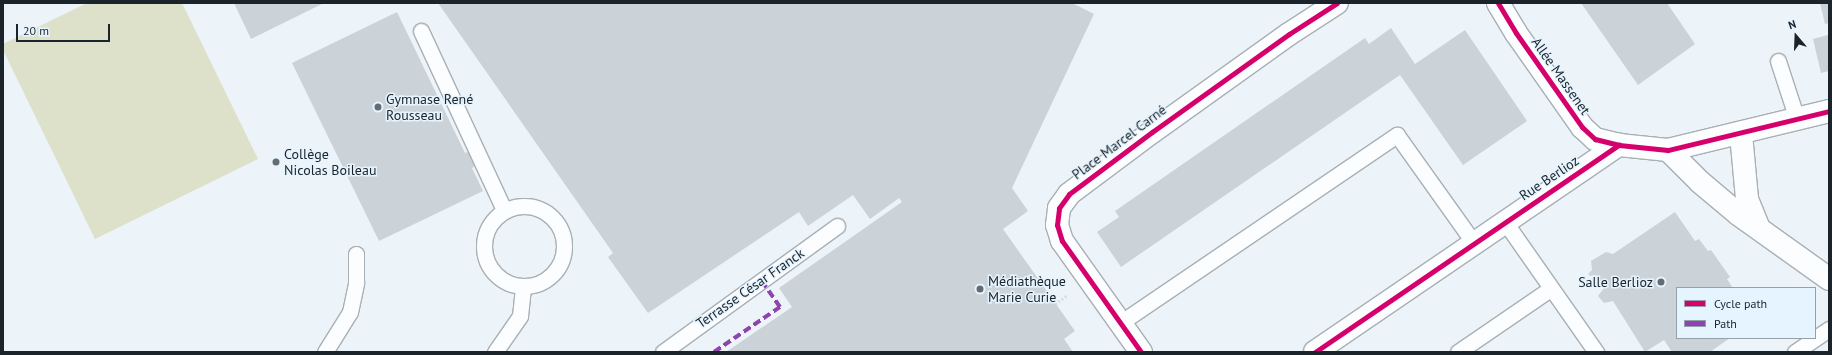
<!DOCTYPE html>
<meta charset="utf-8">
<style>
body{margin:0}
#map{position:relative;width:1832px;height:355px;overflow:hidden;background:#ecf3f9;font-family:"PT Sans",sans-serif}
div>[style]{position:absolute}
.green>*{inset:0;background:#dde1ca}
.building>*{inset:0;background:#cbd3d9}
.path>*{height:2.5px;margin-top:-1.25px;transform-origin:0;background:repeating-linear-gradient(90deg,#dbdee0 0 2px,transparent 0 4px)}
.roads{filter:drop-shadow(1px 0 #a8b0b5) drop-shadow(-1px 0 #a8b0b5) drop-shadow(0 1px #a8b0b5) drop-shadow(0 -1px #a8b0b5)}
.service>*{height:15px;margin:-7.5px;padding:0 7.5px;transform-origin:7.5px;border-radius:7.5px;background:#fcfdfe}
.service>.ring{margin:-7.5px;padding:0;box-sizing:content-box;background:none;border:15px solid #fcfdfe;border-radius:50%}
.minor>*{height:22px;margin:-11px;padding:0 11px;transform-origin:11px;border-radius:11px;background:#fcfdfe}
.quiet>*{height:4px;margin-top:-2px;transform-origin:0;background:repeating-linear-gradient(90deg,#8e44ad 0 8px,transparent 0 12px)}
.cycleway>*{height:5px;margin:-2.5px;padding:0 2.5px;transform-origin:2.5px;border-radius:2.5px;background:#d6006c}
.dots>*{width:11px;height:11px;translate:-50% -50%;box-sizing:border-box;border:2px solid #e6f4ff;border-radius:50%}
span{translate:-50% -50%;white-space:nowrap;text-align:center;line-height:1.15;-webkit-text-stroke:3px #e6f4ff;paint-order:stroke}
.street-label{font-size:14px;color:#1b242a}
.poi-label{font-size:14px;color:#1b242a}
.left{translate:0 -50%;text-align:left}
.right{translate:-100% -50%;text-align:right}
.frame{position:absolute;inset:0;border:4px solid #1b242a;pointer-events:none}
.legend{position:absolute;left:1676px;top:287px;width:140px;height:52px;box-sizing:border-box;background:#e6f4ff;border:1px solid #95a1aa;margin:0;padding:5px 7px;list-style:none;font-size:12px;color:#1b242a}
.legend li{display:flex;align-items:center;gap:8px;height:20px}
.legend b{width:20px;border:1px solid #95a1aa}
.north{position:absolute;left:1776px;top:16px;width:40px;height:40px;-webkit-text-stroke:3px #e6f4ff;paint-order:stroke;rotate:341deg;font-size:11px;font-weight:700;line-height:16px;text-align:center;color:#1b242a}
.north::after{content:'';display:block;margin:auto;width:14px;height:18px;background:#1b242a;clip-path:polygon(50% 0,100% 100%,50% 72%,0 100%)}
.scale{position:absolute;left:16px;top:24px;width:94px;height:18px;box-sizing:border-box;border:2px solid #1b242a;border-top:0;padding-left:5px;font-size:12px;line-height:14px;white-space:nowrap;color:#1b242a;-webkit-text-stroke:3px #e6f4ff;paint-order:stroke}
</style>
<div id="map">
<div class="green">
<i style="clip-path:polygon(87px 3px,182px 3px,258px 159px,95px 239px,3px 50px,3px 44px)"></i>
</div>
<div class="building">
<i style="clip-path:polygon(234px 3px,324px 3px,251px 39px)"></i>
<i style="clip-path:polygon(438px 3px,1072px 3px,1094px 14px,1012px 188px,1028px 211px,1003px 229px,1075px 331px,1064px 339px,1073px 352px,726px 352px,792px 307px,779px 288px,902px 202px,899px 198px,870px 219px,853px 195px,808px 226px,799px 212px,648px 313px,608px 257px,613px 253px)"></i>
<i style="clip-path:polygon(1581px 3px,1667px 3px,1695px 44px,1638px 85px)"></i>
<i style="clip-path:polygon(1820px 3px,1829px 3px,1829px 23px,1825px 24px)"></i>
<i style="clip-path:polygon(397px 12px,465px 153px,470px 151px,477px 165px,472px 168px,483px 191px,379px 241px,292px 63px)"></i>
<i style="clip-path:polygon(1391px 28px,1415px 64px,1465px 30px,1527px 121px,1463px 165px,1400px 75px,1121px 267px,1097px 232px,1119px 217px,1115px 211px,1365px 38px,1369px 44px)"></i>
<i style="clip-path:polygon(1828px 35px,1829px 71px,1821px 73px,1813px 39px)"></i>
<i style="clip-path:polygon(1675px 212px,1695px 241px,1699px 239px,1708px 251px,1711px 250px,1730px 277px,1727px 279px,1733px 288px,1677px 288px,1677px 338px,1730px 338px,1710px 352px,1672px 352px,1664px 340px,1645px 352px,1613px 301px,1604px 303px,1598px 296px,1604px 288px,1601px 283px,1597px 286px,1595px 283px,1593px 281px,1597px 278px,1595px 275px,1590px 276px,1588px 274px,1592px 270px,1591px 261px,1606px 252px,1613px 254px)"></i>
</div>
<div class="path">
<i style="left:1055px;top:304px;width:14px;rotate:-36deg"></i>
</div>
<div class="roads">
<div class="service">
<i style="left:421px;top:31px;width:197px;rotate:65.1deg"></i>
<i style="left:1778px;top:61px;width:61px;rotate:71.9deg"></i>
<i class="ring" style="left:484px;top:206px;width:65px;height:65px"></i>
<i style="left:1505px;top:222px;width:159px;rotate:55deg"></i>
<i style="left:1120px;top:323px;width:335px;rotate:-34.2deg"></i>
<i style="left:1397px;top:135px;width:133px;rotate:54.5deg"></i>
<i style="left:325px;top:352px;width:47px;rotate:-58deg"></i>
<i style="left:350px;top:312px;width:30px;rotate:-78deg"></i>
<i style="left:356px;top:283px;width:29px;rotate:-90deg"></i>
<i style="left:495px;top:352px;width:44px;rotate:-55.2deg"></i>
<i style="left:520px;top:316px;width:29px;rotate:-84deg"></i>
<i style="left:663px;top:352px;width:215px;rotate:-35.9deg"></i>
<i style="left:1458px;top:352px;width:112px;rotate:-34.4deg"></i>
<i style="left:1795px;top:352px;width:41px;rotate:-34.1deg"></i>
</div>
<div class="minor">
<i style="left:1498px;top:3px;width:35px;rotate:59deg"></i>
<i style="left:1516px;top:33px;width:115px;rotate:54.9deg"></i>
<i style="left:1582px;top:127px;width:18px;rotate:43deg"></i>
<i style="left:1595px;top:139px;width:25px;rotate:14deg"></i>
<i style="left:1619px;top:145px;width:49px;rotate:5.8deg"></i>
<i style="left:1668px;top:150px;width:166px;rotate:-13.6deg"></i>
<i style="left:1741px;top:134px;width:65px;rotate:84.7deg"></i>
<i style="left:1747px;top:199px;width:31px;rotate:68deg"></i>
<i style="left:1668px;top:150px;width:45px;rotate:45deg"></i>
<i style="left:1700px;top:182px;width:50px;rotate:40.1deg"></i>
<i style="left:1738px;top:214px;width:112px;rotate:35.5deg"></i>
<i style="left:1141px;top:352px;width:136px;rotate:-125.4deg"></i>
<i style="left:1062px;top:241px;width:17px;rotate:-107deg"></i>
<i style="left:1057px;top:225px;width:17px;rotate:-83deg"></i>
<i style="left:1059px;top:208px;width:17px;rotate:-54deg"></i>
<i style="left:1069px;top:194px;width:104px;rotate:-36.8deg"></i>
<i style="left:1152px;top:132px;width:168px;rotate:-35.6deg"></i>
<i style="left:1289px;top:34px;width:57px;rotate:-32.9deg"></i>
<i style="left:1315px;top:352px;width:368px;rotate:-34.3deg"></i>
</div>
</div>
<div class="quiet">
<i style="left:714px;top:352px;width:80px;rotate:-34.3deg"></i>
<i style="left:780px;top:307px;width:33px;rotate:-125deg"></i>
</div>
<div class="cycleway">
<i style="left:1498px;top:3px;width:35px;rotate:59deg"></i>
<i style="left:1516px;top:33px;width:115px;rotate:54.9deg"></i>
<i style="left:1582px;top:127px;width:18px;rotate:43deg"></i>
<i style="left:1595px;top:139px;width:25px;rotate:14deg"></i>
<i style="left:1619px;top:145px;width:49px;rotate:5.8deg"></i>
<i style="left:1668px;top:150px;width:166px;rotate:-13.6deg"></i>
<i style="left:1141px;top:352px;width:136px;rotate:-125.4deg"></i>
<i style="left:1062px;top:241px;width:17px;rotate:-107deg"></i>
<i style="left:1057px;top:225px;width:17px;rotate:-83deg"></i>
<i style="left:1059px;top:208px;width:17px;rotate:-54deg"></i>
<i style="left:1069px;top:194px;width:104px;rotate:-36.8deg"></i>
<i style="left:1152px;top:132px;width:168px;rotate:-35.6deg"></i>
<i style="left:1289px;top:34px;width:57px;rotate:-32.9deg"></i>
<i style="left:1315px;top:352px;width:368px;rotate:-34.3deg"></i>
</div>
<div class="dots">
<i style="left:378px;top:107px;background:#646c72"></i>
<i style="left:276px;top:162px;background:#646c72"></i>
<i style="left:1661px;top:282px;background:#646c72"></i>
<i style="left:980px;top:289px;background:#646c72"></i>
</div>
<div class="street-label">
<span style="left:1561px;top:76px;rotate:55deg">Allée Massenet</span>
<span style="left:1119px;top:142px;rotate:-37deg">Place Marcel Carné</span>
<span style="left:1549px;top:178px;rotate:-34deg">Rue Berlioz</span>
<span style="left:750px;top:288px;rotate:-35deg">Terrasse César Franck</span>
</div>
<div class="poi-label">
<span class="left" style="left:386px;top:107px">Gymnase René<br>Rousseau</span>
<span class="left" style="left:284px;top:162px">Collège<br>Nicolas Boileau</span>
<span class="left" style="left:988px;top:289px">Médiathèque<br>Marie Curie</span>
<span class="right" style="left:1653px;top:282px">Salle Berlioz</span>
</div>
<div class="frame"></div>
<ul class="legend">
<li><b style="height:5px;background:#d6006c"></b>Cycle path</li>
<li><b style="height:5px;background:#8e44ad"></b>Path</li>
</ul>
<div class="north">N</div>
<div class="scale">20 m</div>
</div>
